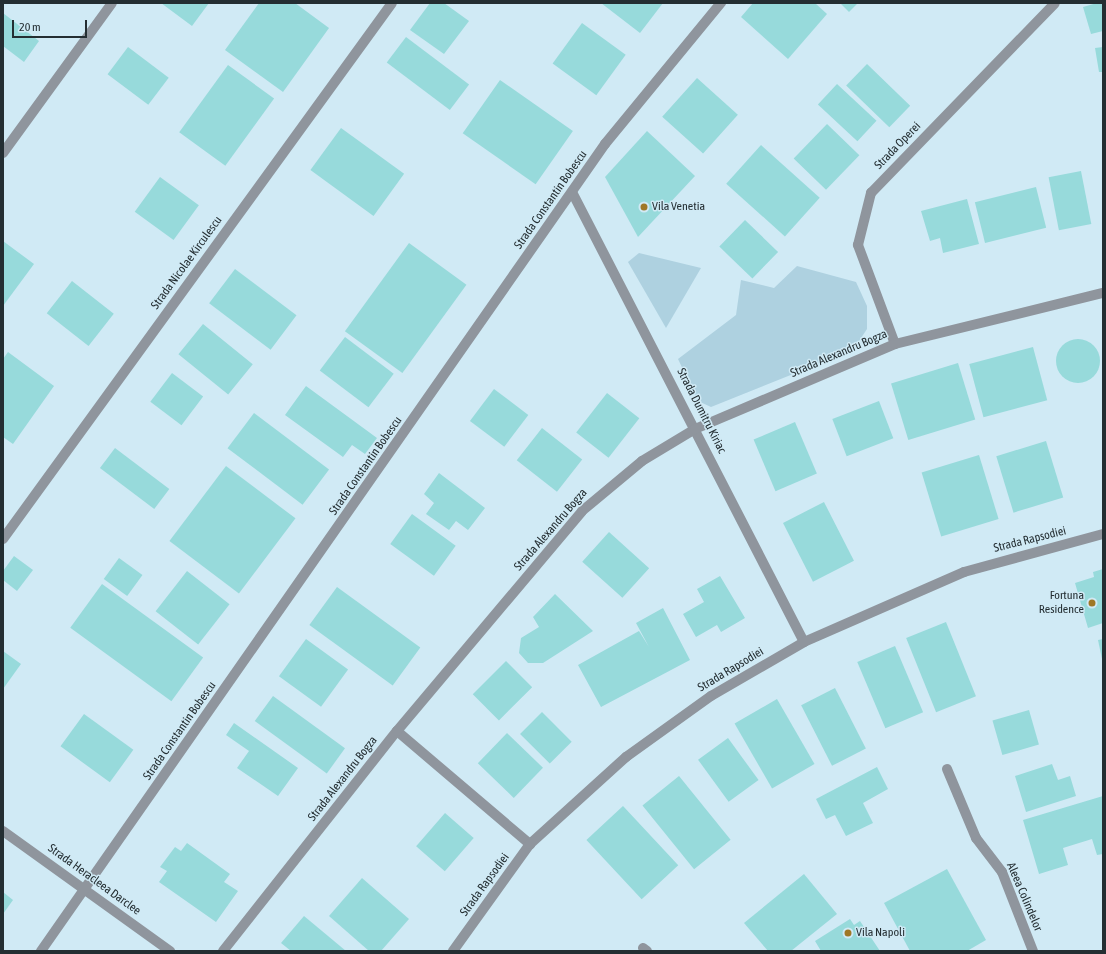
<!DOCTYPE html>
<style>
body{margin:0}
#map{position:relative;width:1106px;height:954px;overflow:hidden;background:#d0eaf5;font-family:"Asap Condensed",sans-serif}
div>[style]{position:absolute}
.green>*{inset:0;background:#aed1e0}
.building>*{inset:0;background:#97dadb;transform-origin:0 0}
.round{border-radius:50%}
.minor>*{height:10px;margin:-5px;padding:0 5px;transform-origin:5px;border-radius:5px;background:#8f959d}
.dots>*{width:11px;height:11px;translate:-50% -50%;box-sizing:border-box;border:2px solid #d0eaf5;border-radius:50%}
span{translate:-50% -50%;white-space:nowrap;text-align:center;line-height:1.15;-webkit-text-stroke:3px #d0eaf5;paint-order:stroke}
.street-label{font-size:12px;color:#242e32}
.poi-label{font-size:12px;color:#242e32}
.left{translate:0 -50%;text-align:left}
.right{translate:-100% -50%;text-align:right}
.frame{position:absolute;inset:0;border:4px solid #242e32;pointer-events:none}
.scale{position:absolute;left:12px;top:20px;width:75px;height:18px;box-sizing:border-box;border:2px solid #242e32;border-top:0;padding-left:5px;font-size:12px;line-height:14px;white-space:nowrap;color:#242e32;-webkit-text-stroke:3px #d0eaf5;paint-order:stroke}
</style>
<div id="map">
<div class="green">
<i style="clip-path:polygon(639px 253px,701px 268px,666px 328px,628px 262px)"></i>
<i style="clip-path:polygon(797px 266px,856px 282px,867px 306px,867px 329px,853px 350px,711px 407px,698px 401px,678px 359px,736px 315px,741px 280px,774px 288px)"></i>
</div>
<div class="building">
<i style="clip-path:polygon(161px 3px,209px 3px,192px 26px)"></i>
<i style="clip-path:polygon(259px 3px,295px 3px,329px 28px,283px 92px,225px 50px)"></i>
<i style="clip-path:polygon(430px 3px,444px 3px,469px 21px,444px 54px,410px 30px)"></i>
<i style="clip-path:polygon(601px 3px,663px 3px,640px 33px)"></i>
<i style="clip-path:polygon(753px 3px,815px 3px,827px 14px,788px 59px,741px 17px)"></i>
<i style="clip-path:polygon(840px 3px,858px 3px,849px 12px)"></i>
<i style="clip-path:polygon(1097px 3px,1103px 3px,1103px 31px,1091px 34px,1083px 7px)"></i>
<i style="clip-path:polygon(3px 13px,39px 41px,24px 62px,3px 46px)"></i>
<i style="left:582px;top:23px;width:54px;height:50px;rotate:36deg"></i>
<i style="left:406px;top:37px;width:79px;height:32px;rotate:37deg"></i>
<i style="left:128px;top:47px;width:51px;height:34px;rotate:37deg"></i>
<i style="clip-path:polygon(1103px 47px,1103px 72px,1099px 72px,1095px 48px)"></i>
<i style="left:867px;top:64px;width:60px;height:30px;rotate:44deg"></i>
<i style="left:228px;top:65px;width:57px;height:83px;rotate:36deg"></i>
<i style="left:697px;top:78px;width:55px;height:52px;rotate:42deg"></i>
<i style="left:500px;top:80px;width:89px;height:65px;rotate:35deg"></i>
<i style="left:837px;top:84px;width:54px;height:28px;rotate:43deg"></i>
<i style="left:827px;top:124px;width:45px;height:48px;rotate:44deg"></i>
<i style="left:341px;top:128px;width:78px;height:52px;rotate:36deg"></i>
<i style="clip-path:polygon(647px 131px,695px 176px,638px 237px,605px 177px)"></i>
<i style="left:761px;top:145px;width:79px;height:52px;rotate:42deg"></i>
<i style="left:1081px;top:171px;width:54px;height:33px;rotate:79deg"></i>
<i style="left:160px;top:177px;width:48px;height:43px;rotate:36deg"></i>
<i style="left:1036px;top:187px;width:42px;height:63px;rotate:76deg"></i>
<i style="clip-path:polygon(967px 199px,979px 244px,943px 253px,940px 238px,930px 241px,921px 211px)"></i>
<i style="left:745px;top:220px;width:46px;height:37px;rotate:44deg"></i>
<i style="clip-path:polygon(3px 241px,34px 264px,3px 306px)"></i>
<i style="left:409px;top:243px;width:71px;height:109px;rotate:36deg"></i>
<i style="left:235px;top:269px;width:77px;height:43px;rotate:37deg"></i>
<i style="left:72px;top:281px;width:53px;height:41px;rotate:38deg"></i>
<i style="left:203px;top:324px;width:64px;height:39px;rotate:39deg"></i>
<i style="left:345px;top:337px;width:61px;height:42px;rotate:37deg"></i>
<i class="round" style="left:1056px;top:339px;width:44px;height:44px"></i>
<i style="left:1033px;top:347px;width:55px;height:66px;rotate:75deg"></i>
<i style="clip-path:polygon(8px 352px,54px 386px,13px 444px,3px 437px,3px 359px)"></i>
<i style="left:958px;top:363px;width:59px;height:70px;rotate:73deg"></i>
<i style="left:172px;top:373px;width:39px;height:36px;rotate:37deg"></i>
<i style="clip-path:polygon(306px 386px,377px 438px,365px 454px,352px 445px,343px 457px,285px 415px)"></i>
<i style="left:494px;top:389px;width:43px;height:40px;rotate:37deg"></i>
<i style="left:607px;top:393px;width:41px;height:50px;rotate:38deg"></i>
<i style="left:879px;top:401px;width:40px;height:50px;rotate:69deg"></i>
<i style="left:254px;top:413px;width:94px;height:44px;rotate:37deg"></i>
<i style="left:795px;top:422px;width:56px;height:45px;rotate:67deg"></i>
<i style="left:542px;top:428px;width:51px;height:41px;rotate:38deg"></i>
<i style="left:1046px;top:441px;width:59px;height:52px;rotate:73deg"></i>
<i style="left:115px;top:448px;width:68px;height:25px;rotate:37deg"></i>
<i style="left:979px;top:455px;width:67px;height:60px;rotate:73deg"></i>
<i style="left:226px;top:466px;width:87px;height:94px;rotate:37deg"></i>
<i style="clip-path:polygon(439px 473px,485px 508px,468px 530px,456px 521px,449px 530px,426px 514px,434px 503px,424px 494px)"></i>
<i style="left:824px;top:502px;width:66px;height:46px;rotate:63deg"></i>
<i style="left:412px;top:514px;width:54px;height:37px;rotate:36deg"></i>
<i style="left:609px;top:532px;width:54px;height:40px;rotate:42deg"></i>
<i style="clip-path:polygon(14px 556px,33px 570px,17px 591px,3px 580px,3px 571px)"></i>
<i style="left:119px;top:558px;width:29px;height:26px;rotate:36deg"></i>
<i style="clip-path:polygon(1103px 569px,1103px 623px,1088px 628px,1075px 583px,1094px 577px,1093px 572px)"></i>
<i style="left:187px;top:571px;width:54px;height:51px;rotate:38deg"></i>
<i style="clip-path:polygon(720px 576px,745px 618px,721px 632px,717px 625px,696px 637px,683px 614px,704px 602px,697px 589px)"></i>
<i style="left:102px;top:584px;width:125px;height:54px;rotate:36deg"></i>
<i style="left:337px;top:587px;width:103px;height:47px;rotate:36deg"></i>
<i style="clip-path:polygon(555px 594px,593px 631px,543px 663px,528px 663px,519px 653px,521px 638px,539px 627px,533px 617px)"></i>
<i style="clip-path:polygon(663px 608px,690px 660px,601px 707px,578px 665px,639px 631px,649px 647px,636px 623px)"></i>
<i style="left:946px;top:622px;width:80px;height:43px;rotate:68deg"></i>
<i style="left:306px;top:639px;width:52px;height:46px;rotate:36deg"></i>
<i style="clip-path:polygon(1103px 639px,1103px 659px,1102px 659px,1098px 640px)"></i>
<i style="left:895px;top:646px;width:72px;height:41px;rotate:67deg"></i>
<i style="clip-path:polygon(3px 651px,21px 664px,3px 689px)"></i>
<i style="left:506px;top:661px;width:37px;height:47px;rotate:45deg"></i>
<i style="left:835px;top:688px;width:68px;height:38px;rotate:63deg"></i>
<i style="left:273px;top:696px;width:89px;height:31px;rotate:36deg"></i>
<i style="left:777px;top:699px;width:75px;height:49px;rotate:60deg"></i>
<i style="left:1029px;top:710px;width:36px;height:38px;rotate:74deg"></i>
<i style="left:542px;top:712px;width:42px;height:31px;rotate:45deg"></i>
<i style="left:84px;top:714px;width:61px;height:40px;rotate:36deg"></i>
<i style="clip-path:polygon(234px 723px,298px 768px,278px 796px,237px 768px,249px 751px,226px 735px)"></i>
<i style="left:507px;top:733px;width:50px;height:42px;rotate:44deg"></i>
<i style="left:728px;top:738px;width:52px;height:37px;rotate:54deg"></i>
<i style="clip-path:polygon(1052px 764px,1058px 780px,1070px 776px,1076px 796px,1026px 812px,1015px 776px)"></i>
<i style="clip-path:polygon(877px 767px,888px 789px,863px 803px,873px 823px,846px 836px,835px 815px,826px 819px,816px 799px)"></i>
<i style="left:679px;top:776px;width:82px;height:47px;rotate:51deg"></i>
<i style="clip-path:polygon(1103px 796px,1103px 854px,1097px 855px,1092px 839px,1063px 848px,1068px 865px,1039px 874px,1023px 820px)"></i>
<i style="left:623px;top:806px;width:81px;height:50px;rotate:47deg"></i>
<i style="left:445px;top:813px;width:38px;height:44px;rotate:41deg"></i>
<i style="clip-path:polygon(187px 843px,230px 874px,224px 882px,238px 891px,216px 922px,159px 882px,167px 871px,160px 867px,175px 847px,181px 851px)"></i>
<i style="clip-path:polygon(947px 869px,986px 940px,967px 951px,910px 951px,884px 903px)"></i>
<i style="clip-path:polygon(804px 874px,837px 914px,791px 951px,768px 951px,744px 923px)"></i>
<i style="clip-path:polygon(362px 878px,409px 919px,381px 951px,369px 951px,329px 916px)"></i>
<i style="clip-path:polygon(3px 892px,13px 900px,3px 914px)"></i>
<i style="clip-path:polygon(304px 916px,346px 951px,291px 951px,281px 943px)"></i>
<i style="clip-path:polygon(850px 919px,854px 925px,860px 921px,880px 951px,821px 951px,815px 941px)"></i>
</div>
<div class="minor">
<i style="left:3px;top:153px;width:185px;rotate:-54deg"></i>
<i style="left:572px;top:192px;width:506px;rotate:62.73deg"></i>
<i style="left:895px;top:344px;width:106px;rotate:-110.5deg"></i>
<i style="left:858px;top:245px;width:54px;rotate:-76deg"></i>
<i style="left:871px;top:193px;width:264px;rotate:-45.9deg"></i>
<i style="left:3px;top:539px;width:662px;rotate:-54.03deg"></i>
<i style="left:397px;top:731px;width:175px;rotate:40.4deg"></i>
<i style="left:947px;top:769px;width:75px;rotate:67.2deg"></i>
<i style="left:976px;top:838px;width:43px;rotate:52.6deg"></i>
<i style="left:1002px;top:872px;width:85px;rotate:68.6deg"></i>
<i style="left:3px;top:831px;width:206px;rotate:35.7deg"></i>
<i style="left:643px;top:948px;width:5px;rotate:37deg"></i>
<i style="left:41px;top:951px;width:985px;rotate:-55.05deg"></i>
<i style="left:605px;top:144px;width:183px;rotate:-50.6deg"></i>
<i style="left:223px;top:951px;width:280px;rotate:-51.7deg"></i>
<i style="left:397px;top:731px;width:287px;rotate:-49.9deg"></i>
<i style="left:582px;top:511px;width:78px;rotate:-39.8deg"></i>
<i style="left:642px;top:461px;width:62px;rotate:-31.1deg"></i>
<i style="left:695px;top:429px;width:217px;rotate:-23deg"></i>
<i style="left:895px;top:344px;width:214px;rotate:-13.8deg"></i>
<i style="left:453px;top:951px;width:132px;rotate:-54.3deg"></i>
<i style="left:530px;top:844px;width:130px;rotate:-42.2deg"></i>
<i style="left:626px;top:757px;width:105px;rotate:-35.7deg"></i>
<i style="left:711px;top:696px;width:108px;rotate:-30.1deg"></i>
<i style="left:804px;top:642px;width:175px;rotate:-23.6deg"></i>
<i style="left:964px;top:572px;width:144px;rotate:-15.3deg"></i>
</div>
<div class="dots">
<i style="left:644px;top:207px;background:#9f7826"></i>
<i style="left:1092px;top:603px;background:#9f7826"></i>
<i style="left:848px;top:933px;background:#9f7826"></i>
</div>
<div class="street-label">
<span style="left:898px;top:146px;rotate:-46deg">Strada Operei</span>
<span style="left:551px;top:200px;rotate:-55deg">Strada Constantin Bobescu</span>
<span style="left:187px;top:263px;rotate:-54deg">Strada Nicolae Kirculescu</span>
<span style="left:839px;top:354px;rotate:-23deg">Strada Alexandru Bogza</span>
<span style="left:701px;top:411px;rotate:63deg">Strada Dumitru Kiriac</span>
<span style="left:366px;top:466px;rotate:-55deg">Strada Constantin Bobescu</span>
<span style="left:551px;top:530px;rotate:-49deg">Strada Alexandru Bogza</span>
<span style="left:1030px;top:540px;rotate:-14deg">Strada Rapsodiei</span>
<span style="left:731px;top:670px;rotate:-31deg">Strada Rapsodiei</span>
<span style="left:180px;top:731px;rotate:-55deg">Strada Constantin Bobescu</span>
<span style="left:343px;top:779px;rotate:-52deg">Strada Alexandru Bogza</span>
<span style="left:94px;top:880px;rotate:36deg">Strada Heracleea Darclee</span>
<span style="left:485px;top:885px;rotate:-54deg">Strada Rapsodiei</span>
<span style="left:1024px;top:897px;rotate:67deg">Aleea Colindelor</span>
</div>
<div class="poi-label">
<span class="left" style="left:652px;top:207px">Vila Venetia</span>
<span class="right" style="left:1084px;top:603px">Fortuna<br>Residence</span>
<span class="left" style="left:856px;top:933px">Vila Napoli</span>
</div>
<div class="frame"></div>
<div class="scale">20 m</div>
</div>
